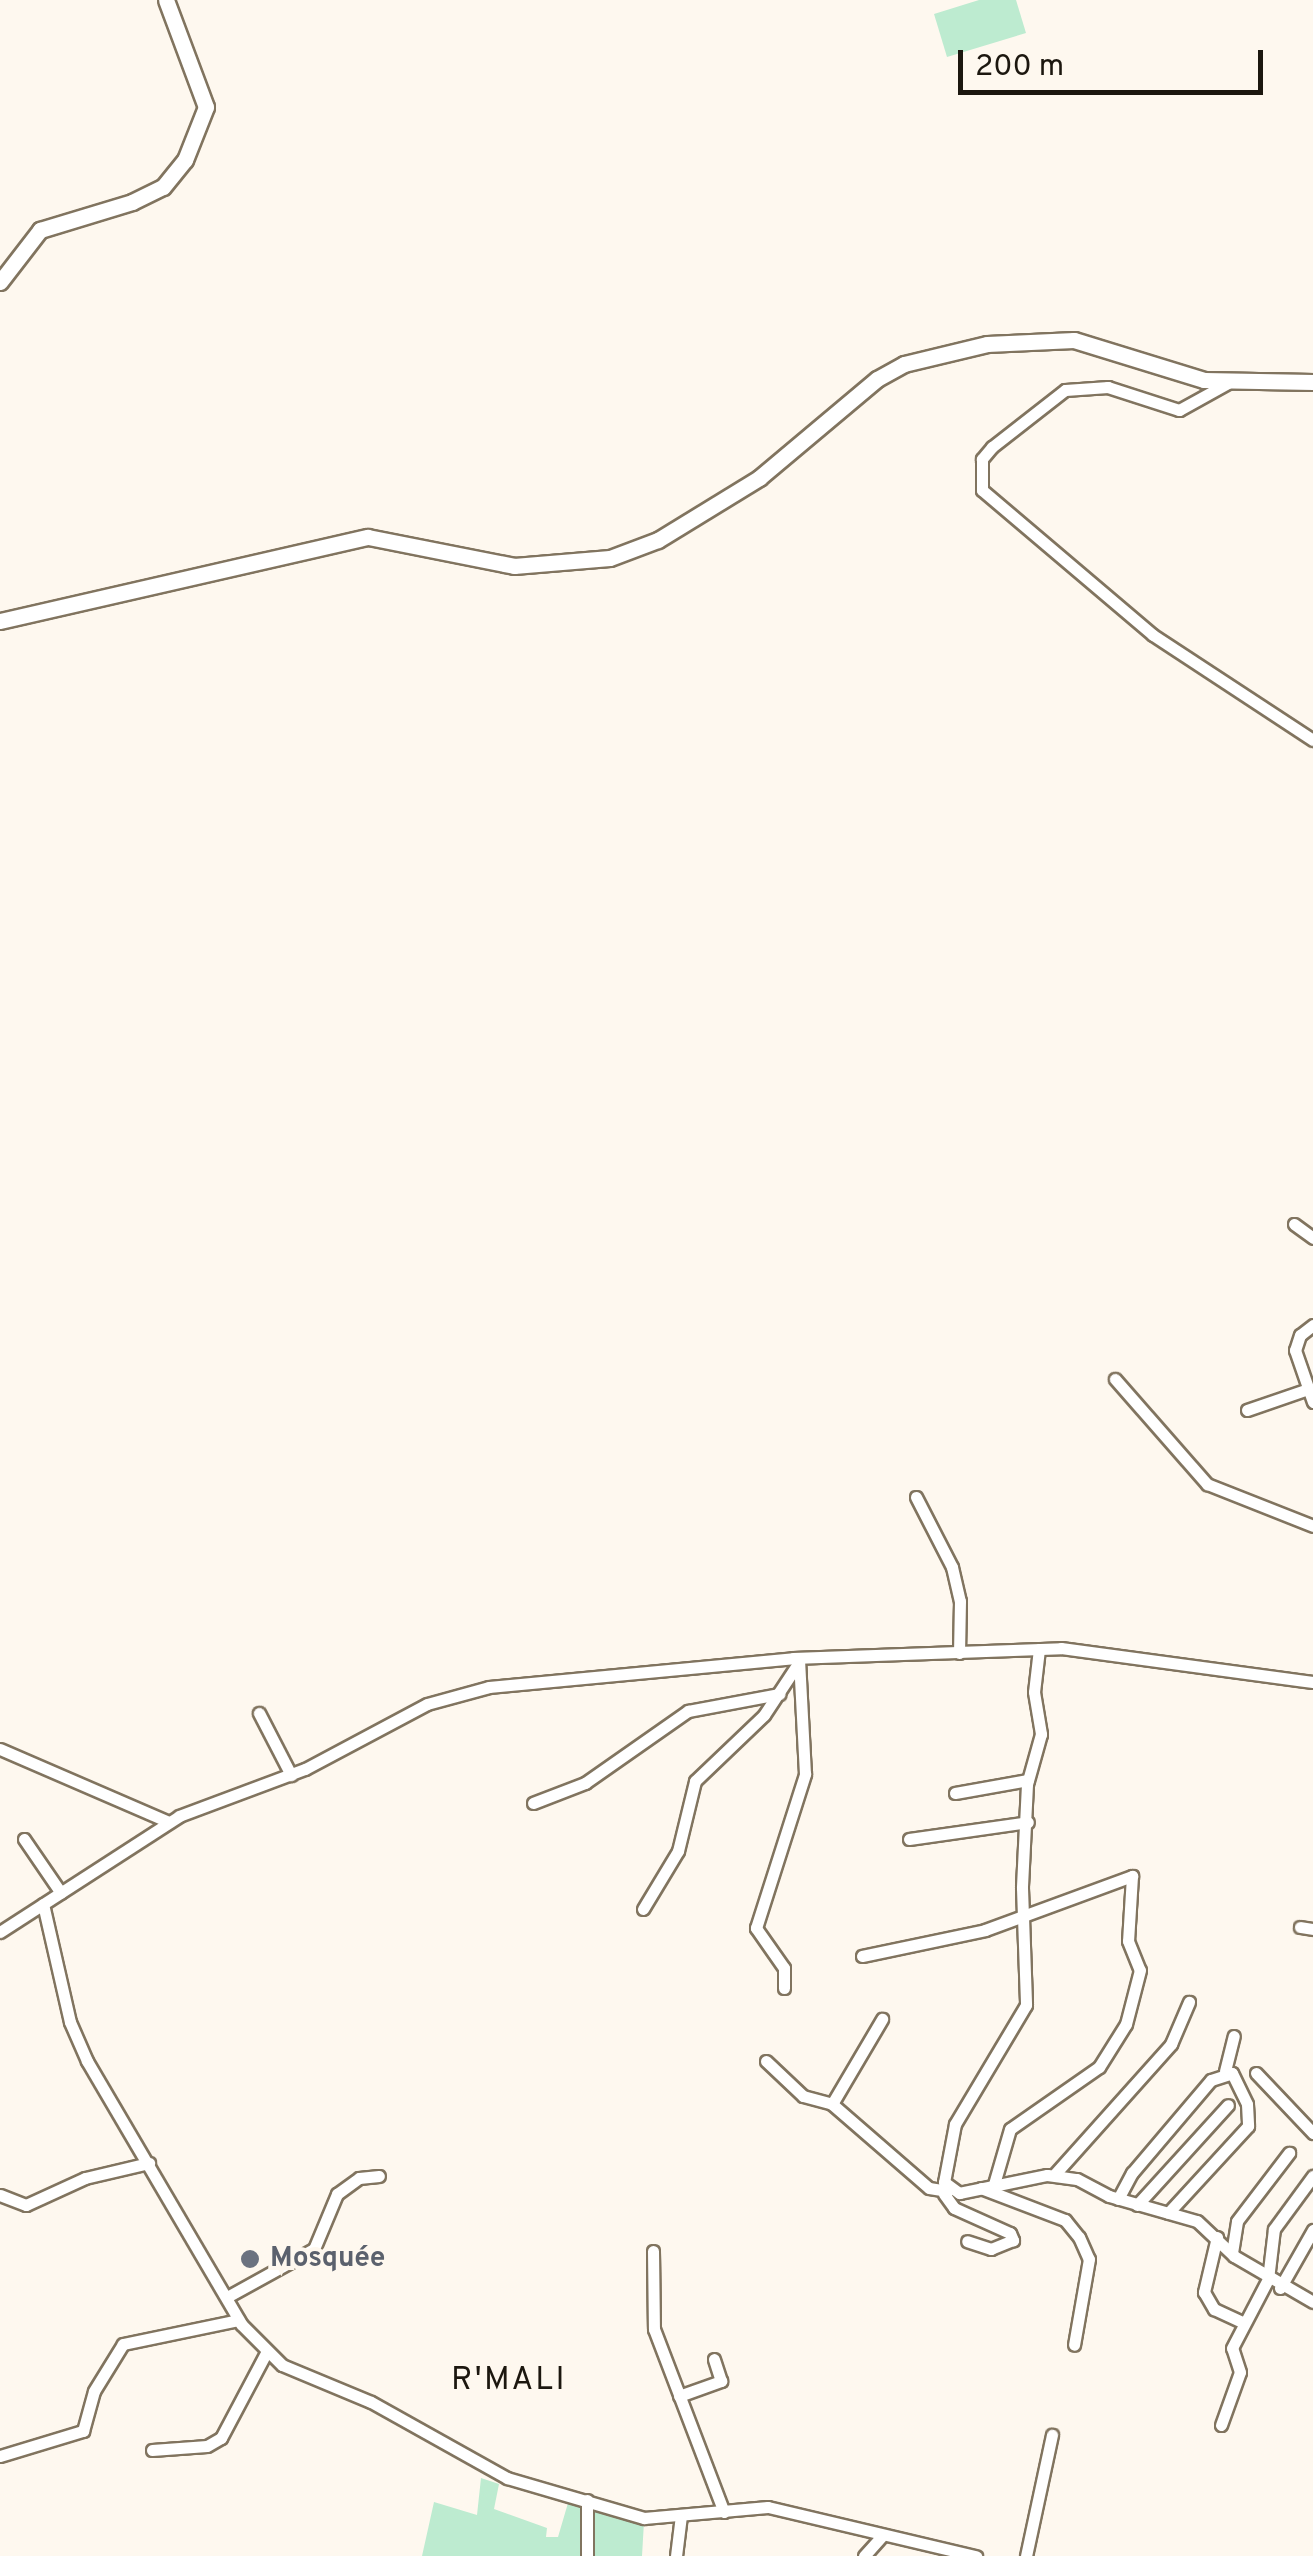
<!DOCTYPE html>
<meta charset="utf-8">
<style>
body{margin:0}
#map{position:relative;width:1313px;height:2556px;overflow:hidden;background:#fef8ef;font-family:Overpass,sans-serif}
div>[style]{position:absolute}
.green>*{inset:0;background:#bdebd0}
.roads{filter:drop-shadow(2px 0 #81745f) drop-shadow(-2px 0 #81745f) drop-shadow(0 2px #81745f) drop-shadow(0 -2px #81745f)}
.street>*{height:11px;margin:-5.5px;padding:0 5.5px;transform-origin:5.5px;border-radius:5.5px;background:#fff}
.secondary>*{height:15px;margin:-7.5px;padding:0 7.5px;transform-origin:7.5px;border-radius:7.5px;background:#fff}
.dots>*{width:28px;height:28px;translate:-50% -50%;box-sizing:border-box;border:5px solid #fef8ef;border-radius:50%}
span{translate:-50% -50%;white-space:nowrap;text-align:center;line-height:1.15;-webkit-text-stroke:8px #fef8ef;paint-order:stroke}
.worship-label{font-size:28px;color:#5b616d;font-weight:700}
.left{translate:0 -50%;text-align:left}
.quarter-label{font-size:32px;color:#1c170f;letter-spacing:2.5px}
.scale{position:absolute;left:958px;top:50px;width:305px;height:45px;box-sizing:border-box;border:5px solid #1c170f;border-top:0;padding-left:12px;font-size:30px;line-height:35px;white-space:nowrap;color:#1c170f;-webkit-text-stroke:8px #fef8ef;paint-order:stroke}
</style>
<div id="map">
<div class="green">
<i style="clip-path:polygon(979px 0,1016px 0,1026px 33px,947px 57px,934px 14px)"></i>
<i style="clip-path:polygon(481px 2478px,499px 2484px,494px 2509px,547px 2528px,546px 2537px,558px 2537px,568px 2503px,644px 2522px,642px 2556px,422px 2556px,434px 2502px,477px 2515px)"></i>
</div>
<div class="roads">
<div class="street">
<i style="left:1228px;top:383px;width:56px;rotate:151.1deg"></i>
<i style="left:1179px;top:410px;width:75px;rotate:-162.1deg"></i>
<i style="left:1108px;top:387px;width:43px;rotate:176deg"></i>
<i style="left:1065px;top:390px;width:93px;rotate:142deg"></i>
<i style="left:992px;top:447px;width:16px;rotate:130deg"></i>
<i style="left:982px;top:459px;width:31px;rotate:90deg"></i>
<i style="left:982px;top:490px;width:224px;rotate:40.3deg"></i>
<i style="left:1153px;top:635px;width:191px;rotate:33.3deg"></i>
<i style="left:1294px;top:1224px;width:24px;rotate:36deg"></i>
<i style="left:1313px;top:1325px;width:16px;rotate:142deg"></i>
<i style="left:1300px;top:1335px;width:16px;rotate:108deg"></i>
<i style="left:1295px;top:1350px;width:55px;rotate:70.9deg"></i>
<i style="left:1115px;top:1379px;width:140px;rotate:48.8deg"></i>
<i style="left:1207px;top:1484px;width:114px;rotate:21.6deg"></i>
<i style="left:1247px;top:1410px;width:65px;rotate:-19deg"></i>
<i style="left:916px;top:1497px;width:79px;rotate:62.8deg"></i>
<i style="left:952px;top:1567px;width:35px;rotate:77deg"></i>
<i style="left:960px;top:1601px;width:52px;rotate:91.1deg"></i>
<i style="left:1039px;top:1649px;width:43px;rotate:96.6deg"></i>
<i style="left:1034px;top:1692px;width:43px;rotate:80.5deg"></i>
<i style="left:1041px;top:1734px;width:52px;rotate:105.6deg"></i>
<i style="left:1027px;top:1784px;width:104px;rotate:92.8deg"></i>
<i style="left:1022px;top:1888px;width:117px;rotate:88deg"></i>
<i style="left:1026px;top:2005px;width:139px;rotate:120.8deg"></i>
<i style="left:955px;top:2124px;width:59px;rotate:100.7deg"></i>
<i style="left:944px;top:2182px;width:19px;rotate:36deg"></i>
<i style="left:959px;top:2193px;width:90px;rotate:-11.6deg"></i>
<i style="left:1047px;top:2175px;width:30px;rotate:8deg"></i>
<i style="left:1077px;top:2179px;width:36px;rotate:28deg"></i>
<i style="left:1109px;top:2196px;width:91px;rotate:15.9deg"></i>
<i style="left:1197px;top:2221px;width:51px;rotate:43.4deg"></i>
<i style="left:1234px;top:2256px;width:91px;rotate:30.2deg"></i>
<i style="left:259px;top:1713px;width:70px;rotate:62.7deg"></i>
<i style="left:0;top:1749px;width:184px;rotate:23.4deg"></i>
<i style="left:955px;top:1793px;width:74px;rotate:-10.1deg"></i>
<i style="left:533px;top:1803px;width:56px;rotate:-21deg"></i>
<i style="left:585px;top:1783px;width:126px;rotate:-35deg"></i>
<i style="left:688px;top:1711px;width:93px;rotate:-10.6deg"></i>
<i style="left:24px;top:1839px;width:65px;rotate:55.6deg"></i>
<i style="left:909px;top:1839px;width:120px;rotate:-8.1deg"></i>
<i style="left:43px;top:1904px;width:121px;rotate:77.1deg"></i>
<i style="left:70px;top:2022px;width:43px;rotate:66.4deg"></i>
<i style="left:87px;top:2061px;width:305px;rotate:59.6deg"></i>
<i style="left:241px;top:2324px;width:58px;rotate:45deg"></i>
<i style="left:282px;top:2365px;width:96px;rotate:22.6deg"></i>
<i style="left:371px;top:2402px;width:156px;rotate:29.2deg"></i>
<i style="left:507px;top:2478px;width:143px;rotate:16.3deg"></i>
<i style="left:644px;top:2518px;width:124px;rotate:-5.1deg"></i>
<i style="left:768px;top:2507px;width:214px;rotate:13.3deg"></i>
<i style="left:643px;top:1909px;width:68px;rotate:-58.9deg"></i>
<i style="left:678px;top:1851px;width:72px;rotate:-76.3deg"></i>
<i style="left:695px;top:1781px;width:95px;rotate:-43.7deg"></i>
<i style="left:764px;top:1715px;width:60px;rotate:-56.6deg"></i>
<i style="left:1300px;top:1927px;width:13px;rotate:9deg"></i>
<i style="left:0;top:1932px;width:213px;rotate:-32.9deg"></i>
<i style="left:179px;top:1816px;width:134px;rotate:-20.5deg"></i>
<i style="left:305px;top:1769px;width:138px;rotate:-28deg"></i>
<i style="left:427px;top:1704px;width:64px;rotate:-15.3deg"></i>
<i style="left:489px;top:1687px;width:305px;rotate:-5.4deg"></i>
<i style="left:793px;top:1658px;width:268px;rotate:-2.1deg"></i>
<i style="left:1061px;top:1648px;width:254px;rotate:7.7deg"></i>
<i style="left:862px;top:1956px;width:126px;rotate:-11.9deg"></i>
<i style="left:985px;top:1930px;width:157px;rotate:-20.2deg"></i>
<i style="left:1132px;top:1876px;width:65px;rotate:93.5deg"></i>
<i style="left:1128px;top:1941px;width:31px;rotate:68deg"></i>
<i style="left:1140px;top:1970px;width:56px;rotate:104.5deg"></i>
<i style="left:1126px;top:2024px;width:51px;rotate:122.1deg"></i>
<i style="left:1099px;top:2067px;width:108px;rotate:145.1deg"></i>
<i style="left:1010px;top:2129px;width:57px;rotate:106.2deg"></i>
<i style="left:784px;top:1988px;width:20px;rotate:-90deg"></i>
<i style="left:784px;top:1968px;width:49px;rotate:-125deg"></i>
<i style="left:756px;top:1928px;width:162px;rotate:-72.3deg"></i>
<i style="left:805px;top:1774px;width:116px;rotate:-93deg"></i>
<i style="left:766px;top:2061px;width:51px;rotate:43.4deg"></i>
<i style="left:803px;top:2096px;width:30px;rotate:15deg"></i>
<i style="left:832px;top:2104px;width:128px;rotate:40.9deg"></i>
<i style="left:929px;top:2188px;width:19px;rotate:9deg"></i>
<i style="left:1225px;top:2071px;width:36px;rotate:-76deg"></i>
<i style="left:1256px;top:2073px;width:83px;rotate:46.5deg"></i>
<i style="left:832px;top:2104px;width:99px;rotate:-59.5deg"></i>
<i style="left:1054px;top:2175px;width:176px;rotate:-48.2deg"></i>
<i style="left:1171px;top:2044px;width:46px;rotate:-66.8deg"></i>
<i style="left:981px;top:2188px;width:90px;rotate:20.9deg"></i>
<i style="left:1065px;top:2220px;width:22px;rotate:51deg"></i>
<i style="left:1079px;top:2237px;width:24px;rotate:66deg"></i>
<i style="left:1089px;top:2259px;width:87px;rotate:99.9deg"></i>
<i style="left:944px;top:2194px;width:17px;rotate:54deg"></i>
<i style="left:954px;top:2208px;width:61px;rotate:24.1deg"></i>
<i style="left:1010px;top:2233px;width:8px;rotate:67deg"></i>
<i style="left:1013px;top:2240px;width:24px;rotate:158deg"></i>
<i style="left:991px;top:2249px;width:25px;rotate:-162deg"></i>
<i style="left:0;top:2195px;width:28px;rotate:21deg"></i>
<i style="left:26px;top:2205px;width:65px;rotate:-24.6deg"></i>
<i style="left:85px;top:2178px;width:66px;rotate:-13.2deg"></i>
<i style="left:1118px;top:2199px;width:30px;rotate:-62deg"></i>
<i style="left:1132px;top:2173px;width:122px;rotate:-49.7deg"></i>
<i style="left:1211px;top:2080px;width:22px;rotate:-18deg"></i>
<i style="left:1232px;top:2073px;width:34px;rotate:64deg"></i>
<i style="left:1247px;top:2104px;width:22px;rotate:87deg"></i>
<i style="left:1248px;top:2126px;width:118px;rotate:132.6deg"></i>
<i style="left:1137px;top:2205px;width:135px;rotate:-47.7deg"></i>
<i style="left:1217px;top:2237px;width:57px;rotate:103.3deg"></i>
<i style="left:1204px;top:2292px;width:20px;rotate:60deg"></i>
<i style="left:1214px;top:2309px;width:31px;rotate:25deg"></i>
<i style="left:653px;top:2251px;width:78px;rotate:89.3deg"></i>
<i style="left:654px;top:2329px;width:196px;rotate:69.1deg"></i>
<i style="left:1232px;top:2253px;width:32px;rotate:-81deg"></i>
<i style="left:1237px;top:2221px;width:86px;rotate:-52.6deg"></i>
<i style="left:1280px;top:2288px;width:67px;rotate:-60.4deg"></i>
<i style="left:227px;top:2297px;width:99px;rotate:-28.9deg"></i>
<i style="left:314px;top:2249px;width:60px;rotate:-67.3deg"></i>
<i style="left:337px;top:2194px;width:27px;rotate:-36deg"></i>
<i style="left:359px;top:2178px;width:20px;rotate:-6deg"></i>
<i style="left:679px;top:2396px;width:45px;rotate:-19.7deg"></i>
<i style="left:721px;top:2381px;width:23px;rotate:-108deg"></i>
<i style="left:1221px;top:2425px;width:56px;rotate:-70.3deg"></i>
<i style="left:1240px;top:2372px;width:25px;rotate:-108deg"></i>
<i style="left:1232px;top:2348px;width:78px;rotate:-62.4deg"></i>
<i style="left:1268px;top:2279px;width:50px;rotate:-83.2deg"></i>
<i style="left:1274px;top:2229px;width:66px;rotate:-53.7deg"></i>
<i style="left:152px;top:2450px;width:55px;rotate:-4.2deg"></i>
<i style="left:207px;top:2446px;width:16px;rotate:-30deg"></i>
<i style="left:221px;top:2438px;width:96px;rotate:-62.1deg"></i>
<i style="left:0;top:2456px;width:87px;rotate:-16.8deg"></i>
<i style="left:83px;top:2431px;width:41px;rotate:-74.6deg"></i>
<i style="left:94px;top:2391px;width:55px;rotate:-58.3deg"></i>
<i style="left:123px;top:2344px;width:118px;rotate:-11.7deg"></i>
<i style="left:587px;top:2500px;width:56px;rotate:90deg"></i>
<i style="left:676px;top:2556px;width:38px;rotate:-83deg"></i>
<i style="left:864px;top:2556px;width:25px;rotate:-48deg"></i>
<i style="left:1026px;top:2556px;width:124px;rotate:-77.9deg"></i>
</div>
<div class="secondary">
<i style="left:0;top:282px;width:66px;rotate:-52.4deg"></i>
<i style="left:40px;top:230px;width:96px;rotate:-16.9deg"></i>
<i style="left:132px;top:202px;width:34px;rotate:-26deg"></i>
<i style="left:163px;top:187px;width:35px;rotate:-51deg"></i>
<i style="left:185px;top:160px;width:57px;rotate:-68.4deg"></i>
<i style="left:206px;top:107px;width:114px;rotate:-110.5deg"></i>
<i style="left:0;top:621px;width:377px;rotate:-12.9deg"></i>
<i style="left:368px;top:537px;width:149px;rotate:11.2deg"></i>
<i style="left:514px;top:566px;width:96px;rotate:-4.8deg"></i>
<i style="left:610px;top:558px;width:51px;rotate:-20.6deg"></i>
<i style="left:658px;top:540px;width:119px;rotate:-31.5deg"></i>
<i style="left:759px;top:478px;width:154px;rotate:-40deg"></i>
<i style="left:877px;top:379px;width:31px;rotate:-29deg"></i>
<i style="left:904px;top:364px;width:85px;rotate:-13.5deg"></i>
<i style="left:987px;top:344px;width:87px;rotate:-2.6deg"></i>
<i style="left:1074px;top:340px;width:136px;rotate:17.1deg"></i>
<i style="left:1204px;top:380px;width:109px;rotate:1.1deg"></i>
</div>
</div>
<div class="dots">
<i style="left:250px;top:2259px;background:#6b7280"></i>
</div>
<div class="worship-label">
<span class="left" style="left:270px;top:2259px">Mosquée</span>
</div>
<div class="quarter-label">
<span style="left:509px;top:2381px">R'MALI</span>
</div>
<div class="scale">200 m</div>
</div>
